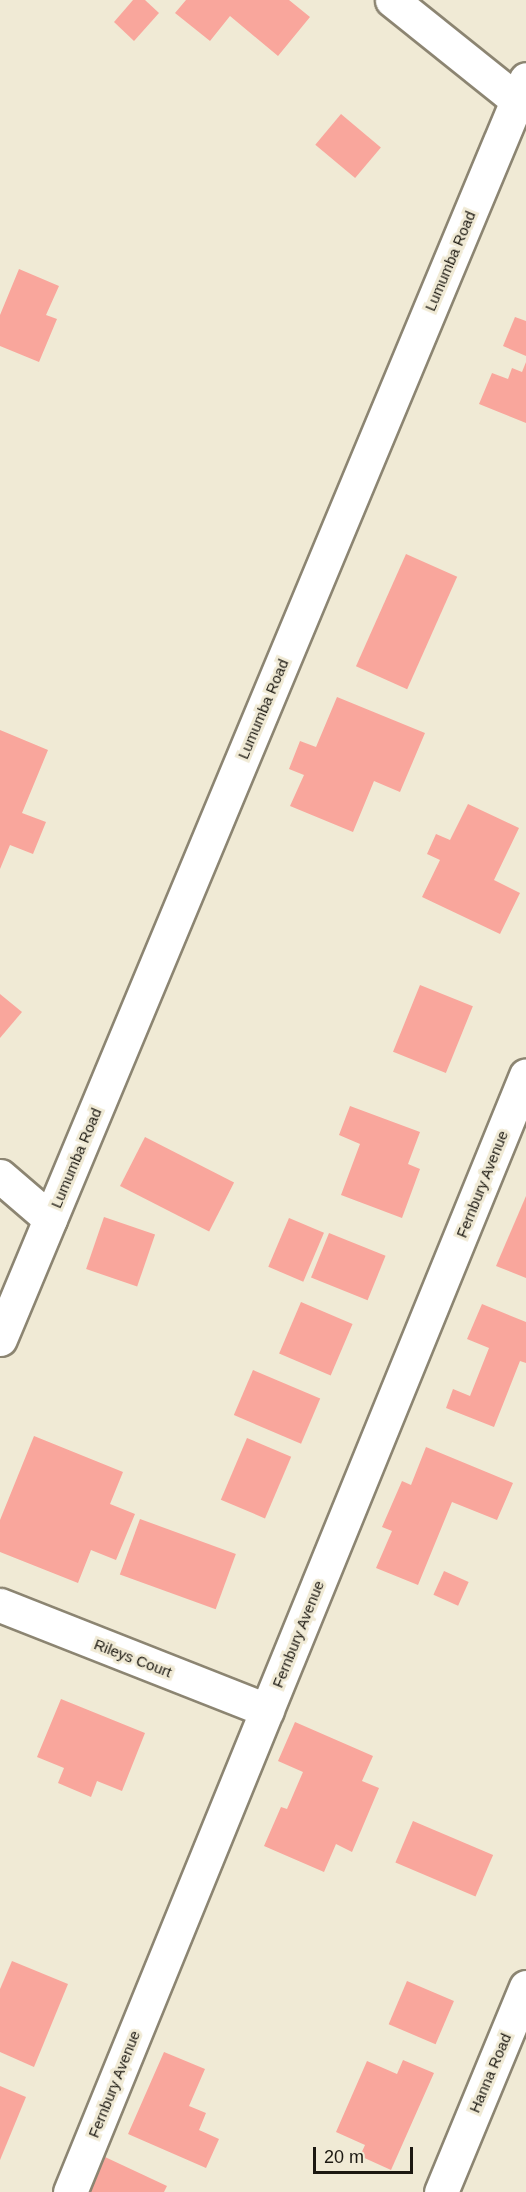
<!DOCTYPE html>
<style>
body{margin:0}
#map{position:relative;width:526px;height:2192px;overflow:hidden;background:#f0ead5;font-family:Helvetica,sans-serif}
div>[style]{position:absolute}
.building>*{inset:0;background:#f9a69c;transform-origin:0 0}
.roads{filter:drop-shadow(2px 0 #8c8572) drop-shadow(-2px 0 #8c8572) drop-shadow(0 2px #8c8572) drop-shadow(0 -2px #8c8572)}
.minor>*{height:33px;margin:-16.5px;padding:0 16.5px;transform-origin:16.5px;border-radius:16.5px;background:#fff}
span{translate:-50% -50%;white-space:nowrap;text-align:center;line-height:1.15;-webkit-text-stroke:6px #f0ead5;paint-order:stroke}
.street-label{font-size:15px;color:#1b1811}
.scale{position:absolute;left:313px;top:2147px;width:100px;height:27px;box-sizing:border-box;border:3px solid #1b1811;border-top:0;padding-left:8px;font-size:18px;line-height:21px;white-space:nowrap;color:#1b1811;-webkit-text-stroke:4px #f0ead5;paint-order:stroke}
</style>
<div id="map">
<div class="building">
<i style="clip-path:polygon(133px 0,145px 0,159px 13px,134px 41px,114px 22px)"></i>
<i style="clip-path:polygon(186px 0,289px 0,310px 17px,278px 56px,230px 16px,210px 41px,175px 13px)"></i>
<i style="left:341px;top:114px;width:52px;height:40px;rotate:40deg"></i>
<i style="clip-path:polygon(19px 269px,59px 286px,46px 315px,57px 319px,39px 362px,0 346px,0 315px)"></i>
<i style="clip-path:polygon(515px 317px,526px 321px,526px 356px,503px 346px)"></i>
<i style="clip-path:polygon(526px 362px,526px 423px,479px 404px,492px 373px,508px 379px,512px 368px,522px 372px)"></i>
<i style="left:406px;top:554px;width:56px;height:123px;rotate:24deg"></i>
<i style="clip-path:polygon(337px 697px,425px 733px,400px 792px,374px 781px,353px 832px,290px 806px,304px 775px,289px 769px,300px 741px,316px 747px)"></i>
<i style="clip-path:polygon(0 730px,48px 750px,22px 813px,46px 822px,33px 854px,10px 845px,0 869px)"></i>
<i style="clip-path:polygon(468px 804px,519px 828px,494px 880px,520px 893px,500px 934px,422px 897px,440px 860px,427px 854px,436px 834px,450px 840px)"></i>
<i style="left:420px;top:985px;width:57px;height:72px;rotate:22deg"></i>
<i style="clip-path:polygon(0 994px,22px 1012px,0 1038px)"></i>
<i style="clip-path:polygon(350px 1106px,420px 1132px,408px 1164px,420px 1169px,402px 1218px,341px 1195px,360px 1144px,339px 1135px)"></i>
<i style="left:145px;top:1137px;width:100px;height:55px;rotate:27deg"></i>
<i style="clip-path:polygon(526px 1196px,526px 1278px,496px 1266px)"></i>
<i style="left:104px;top:1217px;width:54px;height:55px;rotate:19deg"></i>
<i style="left:289px;top:1218px;width:38px;height:53px;rotate:23deg"></i>
<i style="left:329px;top:1233px;width:61px;height:48px;rotate:22deg"></i>
<i style="left:301px;top:1302px;width:56px;height:56px;rotate:23deg"></i>
<i style="clip-path:polygon(482px 1304px,526px 1322px,526px 1363px,520px 1361px,494px 1427px,446px 1408px,453px 1389px,470px 1396px,489px 1348px,467px 1339px)"></i>
<i style="left:253px;top:1370px;width:73px;height:49px;rotate:23deg"></i>
<i style="clip-path:polygon(34px 1436px,123px 1472px,110px 1504px,135px 1514px,116px 1560px,91px 1550px,78px 1583px,0 1552px,0 1520px)"></i>
<i style="left:247px;top:1438px;width:48px;height:67px;rotate:23deg"></i>
<i style="clip-path:polygon(426px 1447px,513px 1483px,497px 1520px,452px 1502px,418px 1585px,376px 1568px,392px 1531px,382px 1527px,402px 1481px,411px 1485px)"></i>
<i style="left:140px;top:1519px;width:102px;height:59px;rotate:20deg"></i>
<i style="left:444px;top:1571px;width:27px;height:26px;rotate:24deg"></i>
<i style="clip-path:polygon(61px 1699px,145px 1733px,122px 1791px,97px 1781px,91px 1797px,58px 1783px,64px 1768px,37px 1757px)"></i>
<i style="clip-path:polygon(295px 1722px,373px 1756px,362px 1781px,379px 1788px,352px 1852px,336px 1844px,324px 1872px,264px 1846px,281px 1807px,287px 1809px,303px 1772px,278px 1761px)"></i>
<i style="left:413px;top:1821px;width:87px;height:45px;rotate:23deg"></i>
<i style="clip-path:polygon(12px 1961px,68px 1984px,34px 2067px,0 2052px,0 1989px)"></i>
<i style="left:407px;top:1981px;width:51px;height:47px;rotate:23deg"></i>
<i style="clip-path:polygon(164px 2052px,205px 2069px,189px 2106px,206px 2113px,199px 2130px,219px 2139px,206px 2168px,128px 2134px)"></i>
<i style="clip-path:polygon(403px 2060px,434px 2073px,391px 2170px,360px 2156px,365px 2145px,336px 2132px,367px 2061px,397px 2074px)"></i>
<i style="clip-path:polygon(0 2086px,26px 2097px,0 2160px)"></i>
<i style="clip-path:polygon(105px 2157px,167px 2186px,164px 2192px,88px 2192px)"></i>
</div>
<div class="roads">
<div class="minor">
<i style="left:392px;top:0;width:160px;rotate:38.7deg"></i>
<i style="left:0;top:1176px;width:66px;rotate:40.7deg"></i>
<i style="left:0;top:1339px;width:1365px;rotate:-67.34deg"></i>
<i style="left:0;top:1605px;width:287px;rotate:21.5deg"></i>
<i style="left:70px;top:2192px;width:1206px;rotate:-67.79deg"></i>
<i style="left:441px;top:2192px;width:222px;rotate:-67.5deg"></i>
</div>
</div>
<div class="street-label">
<span style="left:450px;top:261px;rotate:-67deg">Lumumba Road</span>
<span style="left:263px;top:709px;rotate:-67deg">Lumumba Road</span>
<span style="left:76px;top:1158px;rotate:-67deg">Lumumba Road</span>
<span style="left:482px;top:1184px;rotate:-68deg">Fernbury Avenue</span>
<span style="left:298px;top:1634px;rotate:-68deg">Fernbury Avenue</span>
<span style="left:133px;top:1658px;rotate:21deg">Rileys Court</span>
<span style="left:490px;top:2073px;rotate:-67deg">Hanna Road</span>
<span style="left:114px;top:2084px;rotate:-68deg">Fernbury Avenue</span>
</div>
<div class="scale">20 m</div>
</div>
